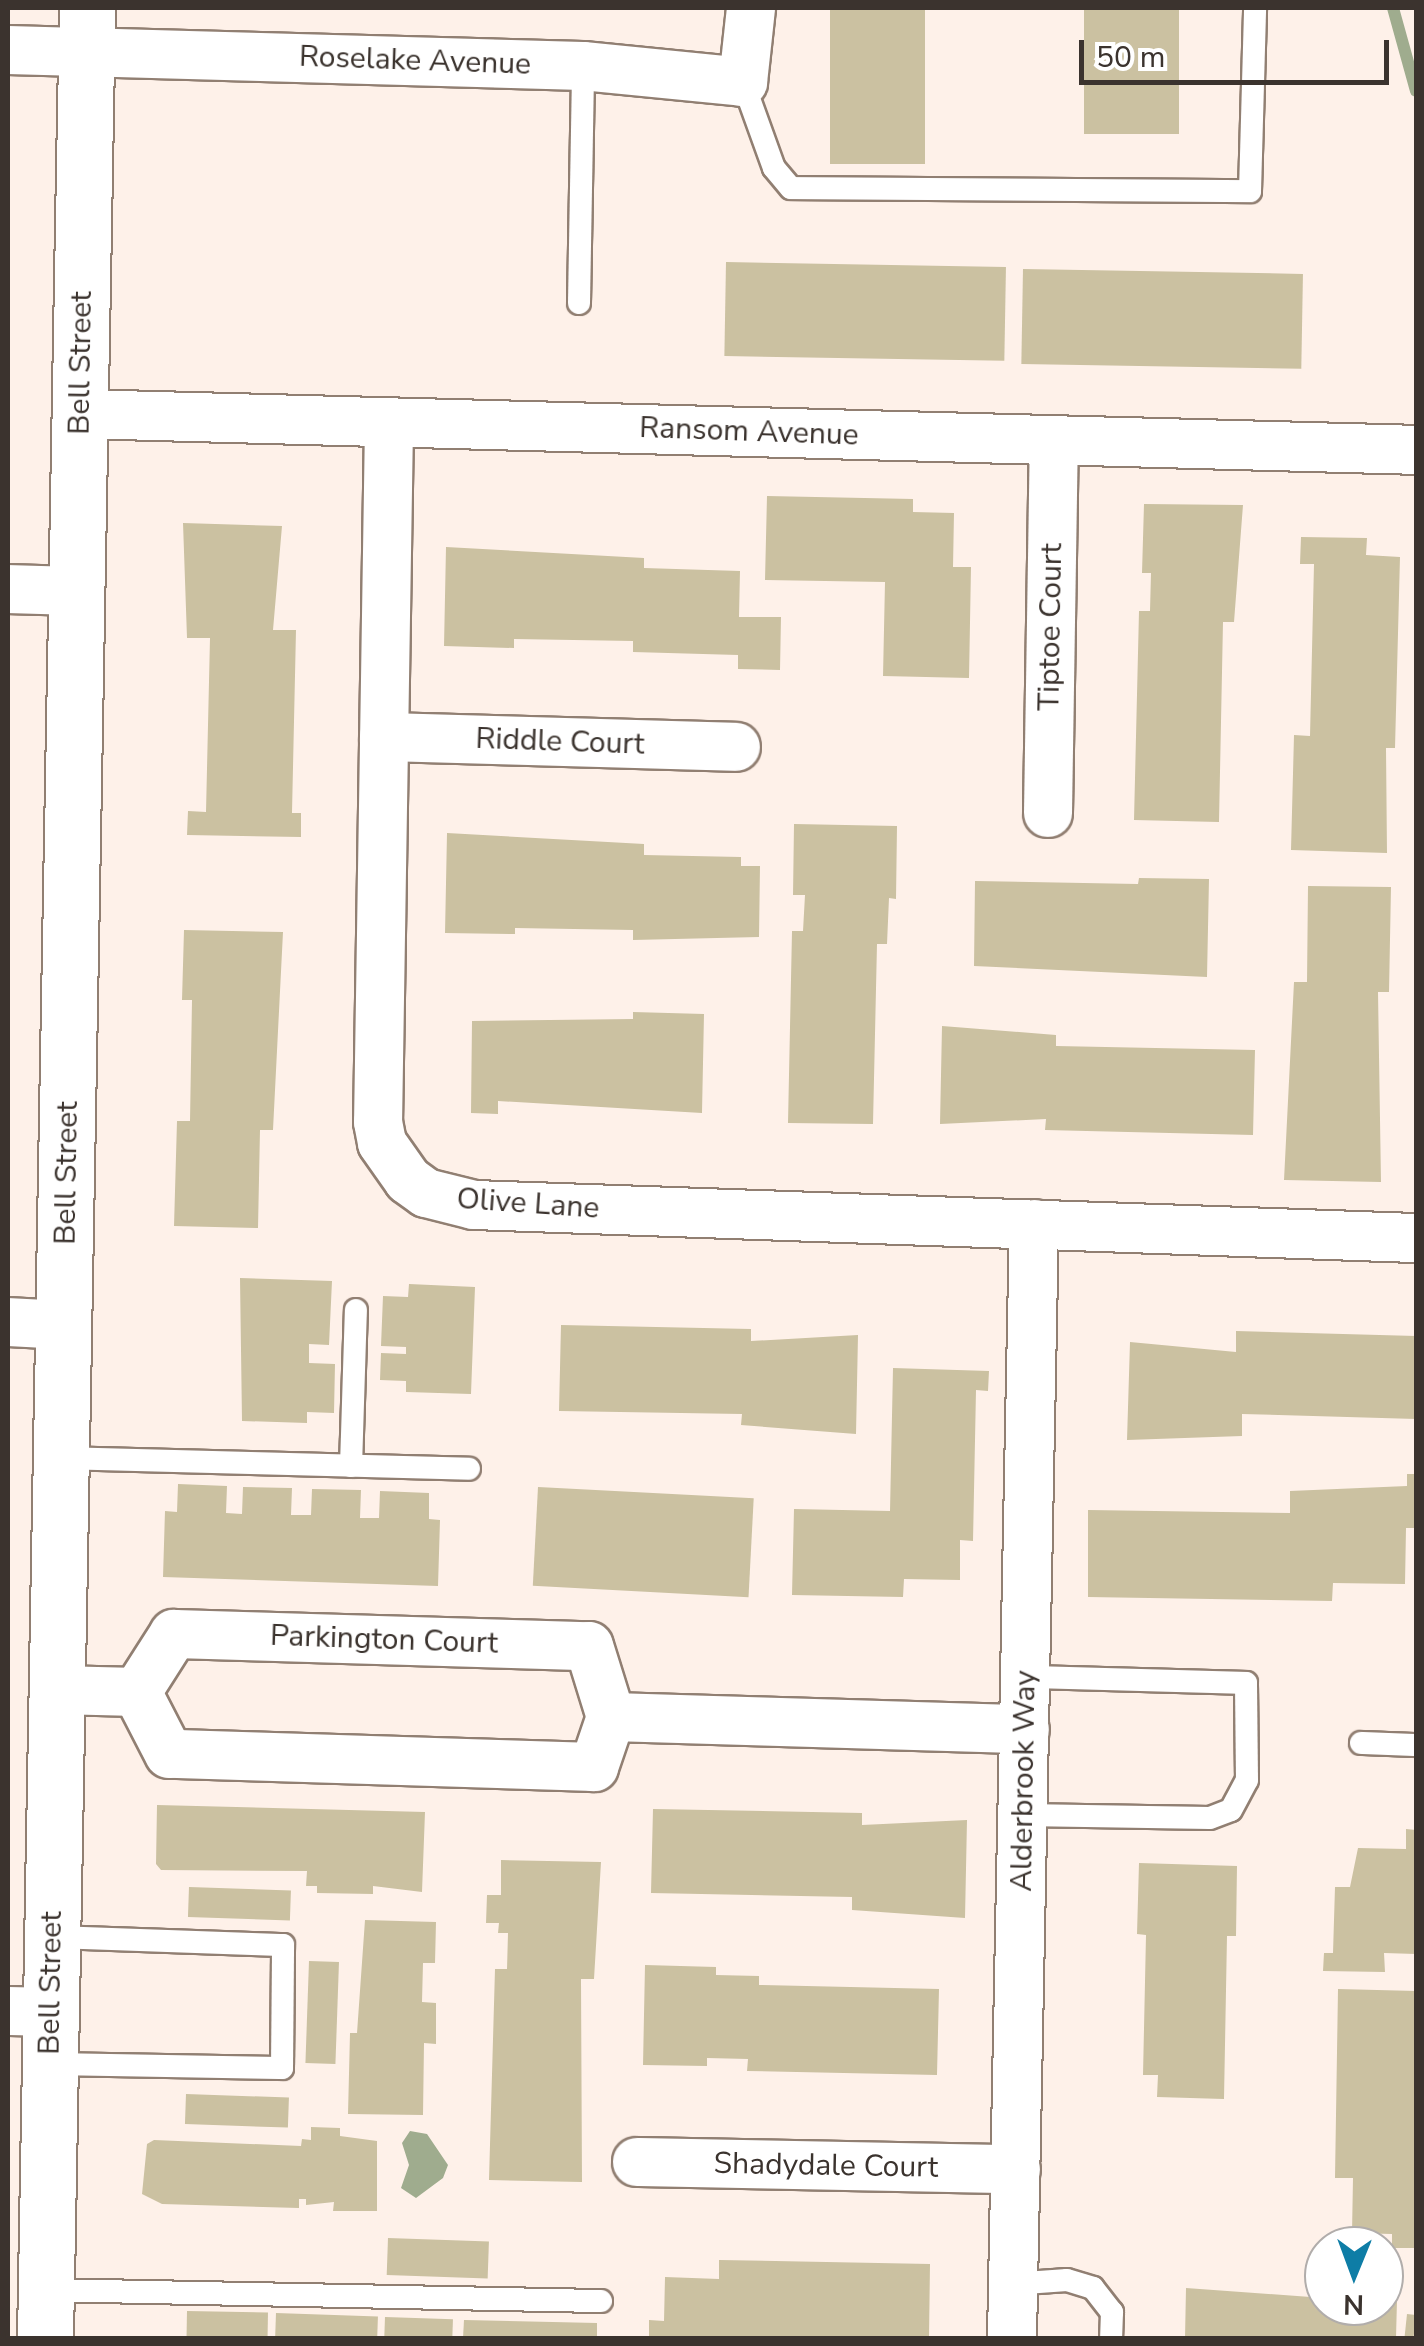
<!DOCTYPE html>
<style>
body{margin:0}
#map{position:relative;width:1424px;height:2346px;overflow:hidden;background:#fef1e9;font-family:"Nunito Sans",sans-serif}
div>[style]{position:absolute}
.water>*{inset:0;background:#9fac8e}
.stream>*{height:12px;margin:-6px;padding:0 6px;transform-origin:6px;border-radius:6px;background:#9fac8e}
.building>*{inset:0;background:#cbc1a1;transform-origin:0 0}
.roads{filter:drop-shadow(2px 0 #917f72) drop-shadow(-2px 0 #917f72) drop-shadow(0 2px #917f72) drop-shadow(0 -2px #917f72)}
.lane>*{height:22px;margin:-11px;padding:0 11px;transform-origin:11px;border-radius:11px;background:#fff}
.street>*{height:48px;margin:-24px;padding:0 24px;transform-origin:24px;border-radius:24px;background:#fff}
.secondary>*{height:55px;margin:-27.5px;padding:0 27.5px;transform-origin:27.5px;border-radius:27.5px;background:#fff}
span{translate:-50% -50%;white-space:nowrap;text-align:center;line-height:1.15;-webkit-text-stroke:10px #fff;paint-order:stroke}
.street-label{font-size:30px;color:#3b332e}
.frame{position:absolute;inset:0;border:10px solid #3b332e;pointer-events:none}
.north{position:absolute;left:1304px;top:2226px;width:100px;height:100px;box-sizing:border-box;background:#fff;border:2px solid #b1adab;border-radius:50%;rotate:181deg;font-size:28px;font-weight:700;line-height:40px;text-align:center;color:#3b332e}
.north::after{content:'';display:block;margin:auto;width:35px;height:45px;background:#0e7da6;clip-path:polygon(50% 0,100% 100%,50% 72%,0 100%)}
.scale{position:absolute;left:1079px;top:40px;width:310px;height:45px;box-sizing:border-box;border:5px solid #3b332e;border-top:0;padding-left:12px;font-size:30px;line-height:35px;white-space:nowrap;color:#3b332e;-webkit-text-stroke:8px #fff;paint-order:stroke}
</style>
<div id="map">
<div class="water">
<i style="clip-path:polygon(410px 2131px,427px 2134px,448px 2165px,443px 2178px,416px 2198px,401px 2188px,409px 2165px,402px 2143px)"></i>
</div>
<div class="stream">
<i style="left:1393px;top:8px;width:86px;rotate:74.5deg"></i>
</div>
<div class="building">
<i style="left:830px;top:8px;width:95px;height:156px"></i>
<i style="left:1084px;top:8px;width:95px;height:126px"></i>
<i style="left:726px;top:262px;width:280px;height:94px;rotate:1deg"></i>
<i style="left:1023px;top:269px;width:280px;height:95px;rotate:1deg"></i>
<i style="clip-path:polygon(767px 496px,913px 499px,913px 512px,954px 513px,953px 567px,971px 567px,969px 678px,883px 676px,885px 582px,765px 580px)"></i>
<i style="clip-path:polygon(1144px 504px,1243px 505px,1234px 622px,1223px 622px,1219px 822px,1134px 820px,1139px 611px,1150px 611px,1151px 573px,1142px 573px)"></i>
<i style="clip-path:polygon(183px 523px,282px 526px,273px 630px,296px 630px,292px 813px,301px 813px,301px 837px,187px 835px,188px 811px,206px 812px,210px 638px,187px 638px)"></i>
<i style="clip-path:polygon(1301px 537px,1367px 538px,1366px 555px,1400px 557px,1395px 748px,1386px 748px,1387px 853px,1291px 850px,1294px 735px,1310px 736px,1314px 564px,1300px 564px)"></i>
<i style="clip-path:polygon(446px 547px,644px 558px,644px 568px,740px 571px,739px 617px,781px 617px,780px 670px,738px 669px,738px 655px,633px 652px,633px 641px,514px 639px,514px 648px,444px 646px)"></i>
<i style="clip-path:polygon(794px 824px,897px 826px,896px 899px,889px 898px,887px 944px,877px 944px,873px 1124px,788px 1123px,792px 931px,803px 931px,805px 895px,793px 895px)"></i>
<i style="clip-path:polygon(447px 833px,644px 844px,644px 855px,741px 857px,741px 866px,760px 866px,759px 937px,633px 940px,633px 930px,515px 928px,515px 934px,445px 933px)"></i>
<i style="clip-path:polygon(1139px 878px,1209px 879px,1207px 977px,974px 966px,975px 881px,1138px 884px)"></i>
<i style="clip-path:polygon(1308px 886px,1391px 887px,1389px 992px,1378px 992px,1381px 1182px,1284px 1180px,1294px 982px,1307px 982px)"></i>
<i style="clip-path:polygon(184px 930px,283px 932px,273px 1130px,260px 1130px,258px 1228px,174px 1226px,177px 1121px,190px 1121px,192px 1000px,182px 1000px)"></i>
<i style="clip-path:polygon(633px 1012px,704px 1014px,702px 1113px,498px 1101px,498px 1114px,471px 1113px,472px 1021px,633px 1019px)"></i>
<i style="clip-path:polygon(942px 1026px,1056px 1035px,1056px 1046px,1255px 1050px,1253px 1135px,1045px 1130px,1046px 1119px,940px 1124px)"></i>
<i style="clip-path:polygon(240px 1278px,332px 1281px,329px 1345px,309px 1344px,309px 1363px,335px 1364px,334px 1413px,307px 1412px,307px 1423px,242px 1421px)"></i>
<i style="clip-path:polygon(409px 1284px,475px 1287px,471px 1394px,406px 1392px,406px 1381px,380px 1380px,381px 1353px,406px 1354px,406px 1347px,381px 1346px,383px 1296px,408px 1297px)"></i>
<i style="clip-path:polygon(561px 1325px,751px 1329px,751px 1341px,858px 1335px,856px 1434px,741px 1425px,742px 1414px,559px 1411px)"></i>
<i style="clip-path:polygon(1236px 1331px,1416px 1336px,1416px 1419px,1242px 1414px,1242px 1436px,1127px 1440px,1130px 1342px,1236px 1352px)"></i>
<i style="clip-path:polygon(893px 1368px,989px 1371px,988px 1391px,976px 1390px,973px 1541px,960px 1540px,960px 1580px,904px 1579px,903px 1597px,792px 1595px,794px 1509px,890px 1511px)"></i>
<i style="clip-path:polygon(1407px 1474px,1416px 1474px,1416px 1528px,1406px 1528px,1405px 1584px,1333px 1583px,1332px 1601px,1088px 1597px,1088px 1510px,1290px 1513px,1290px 1491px,1407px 1486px)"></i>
<i style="clip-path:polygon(178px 1484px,227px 1486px,226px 1513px,242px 1514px,243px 1487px,292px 1488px,291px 1515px,311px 1515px,312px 1489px,361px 1490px,360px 1518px,379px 1518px,380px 1491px,429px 1493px,429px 1519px,440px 1520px,438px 1586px,163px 1577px,165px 1511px,177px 1512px)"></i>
<i style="left:538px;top:1487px;width:216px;height:99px;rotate:3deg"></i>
<i style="clip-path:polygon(157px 1805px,425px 1812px,422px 1892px,373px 1886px,373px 1894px,317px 1893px,317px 1886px,306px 1886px,307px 1871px,161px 1870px,156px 1864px)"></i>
<i style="clip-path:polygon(653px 1809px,862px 1813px,862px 1825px,967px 1820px,965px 1918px,852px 1910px,852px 1897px,651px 1893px)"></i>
<i style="clip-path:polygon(1406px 1829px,1416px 1830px,1416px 1954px,1384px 1953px,1385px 1972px,1323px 1971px,1324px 1953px,1333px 1953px,1335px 1887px,1350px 1887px,1358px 1848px,1406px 1849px)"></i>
<i style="clip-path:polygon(501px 1860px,601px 1862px,594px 1979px,581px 1979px,582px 2182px,489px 2180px,495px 1969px,507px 1969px,508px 1933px,498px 1933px,499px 1923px,486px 1923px,487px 1895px,501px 1895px)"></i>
<i style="clip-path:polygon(1139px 1863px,1237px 1866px,1236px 1936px,1227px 1936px,1224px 2099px,1157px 2097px,1158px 2075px,1143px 2075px,1146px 1935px,1137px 1934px)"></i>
<i style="left:189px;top:1887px;width:102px;height:30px;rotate:2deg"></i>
<i style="clip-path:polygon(365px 1920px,436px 1922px,435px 1963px,423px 1963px,422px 2002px,436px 2003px,436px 2044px,424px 2043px,423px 2115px,348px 2114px,350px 2033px,357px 2033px)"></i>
<i style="left:309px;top:1961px;width:30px;height:102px;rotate:2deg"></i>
<i style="clip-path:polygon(645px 1965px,716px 1967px,716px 1975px,759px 1976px,759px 1985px,939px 1989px,937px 2075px,747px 2071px,748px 2059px,707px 2058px,707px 2066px,643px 2065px)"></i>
<i style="clip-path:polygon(1338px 1989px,1416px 1991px,1416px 2248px,1392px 2248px,1392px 2234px,1352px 2233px,1353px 2178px,1335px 2178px)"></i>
<i style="left:186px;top:2094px;width:103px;height:30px;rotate:2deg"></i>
<i style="clip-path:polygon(311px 2127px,340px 2128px,340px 2136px,377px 2141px,377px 2211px,333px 2211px,334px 2202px,306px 2205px,306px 2199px,299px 2199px,299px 2208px,162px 2204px,142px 2194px,147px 2144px,154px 2140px,301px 2146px,302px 2139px,311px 2140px)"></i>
<i style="left:388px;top:2238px;width:101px;height:37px;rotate:2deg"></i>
<i style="clip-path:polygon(719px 2260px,930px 2264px,929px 2338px,649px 2338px,649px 2320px,664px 2321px,665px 2277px,719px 2279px)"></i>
<i style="clip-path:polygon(1186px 2288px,1324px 2298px,1324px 2306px,1384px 2306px,1384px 2300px,1397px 2300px,1396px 2338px,1185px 2338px)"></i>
<i style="left:187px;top:2311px;width:81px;height:27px;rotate:1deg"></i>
<i style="left:276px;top:2313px;width:102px;height:25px;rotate:2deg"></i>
<i style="left:1407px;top:2314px;width:9px;height:24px;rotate:6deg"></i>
<i style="left:385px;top:2317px;width:68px;height:21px;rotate:2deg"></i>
<i style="clip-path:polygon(464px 2320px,597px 2323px,597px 2338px,463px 2338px)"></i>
</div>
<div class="roads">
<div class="lane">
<i style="left:743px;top:82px;width:91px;rotate:70.2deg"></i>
<i style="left:774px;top:168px;width:26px;rotate:50deg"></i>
<i style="left:791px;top:188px;width:459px;rotate:0.4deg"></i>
<i style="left:1250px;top:191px;width:183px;rotate:-88.4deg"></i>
<i style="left:579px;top:303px;width:237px;rotate:-89deg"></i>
<i style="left:61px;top:1458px;width:408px;rotate:1.5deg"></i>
<i style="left:351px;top:1466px;width:156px;rotate:-88.2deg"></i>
<i style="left:1361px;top:1743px;width:55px;rotate:2.1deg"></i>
<i style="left:1023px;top:1815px;width:187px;rotate:0.9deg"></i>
<i style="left:1210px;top:1818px;width:22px;rotate:-21deg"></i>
<i style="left:1231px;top:1810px;width:34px;rotate:-62deg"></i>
<i style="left:1247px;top:1780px;width:97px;rotate:-90.6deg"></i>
<i style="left:1246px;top:1683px;width:220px;rotate:-178.4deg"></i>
<i style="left:50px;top:2064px;width:232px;rotate:1deg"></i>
<i style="left:282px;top:2068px;width:123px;rotate:-89.5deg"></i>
<i style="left:283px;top:1945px;width:231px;rotate:-178deg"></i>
<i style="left:1011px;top:2284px;width:56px;rotate:-4.1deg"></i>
<i style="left:1067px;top:2280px;width:27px;rotate:17deg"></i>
<i style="left:1093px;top:2288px;width:31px;rotate:52deg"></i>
<i style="left:1112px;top:2312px;width:26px;rotate:92deg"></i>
<i style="left:46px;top:2290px;width:555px;rotate:1.14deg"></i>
</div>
<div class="street">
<i style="left:8px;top:50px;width:575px;rotate:1.59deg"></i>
<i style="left:583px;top:66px;width:161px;rotate:5.7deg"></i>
<i style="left:743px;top:82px;width:74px;rotate:-83.8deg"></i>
<i style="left:81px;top:414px;width:1335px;rotate:1.54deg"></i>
<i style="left:389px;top:425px;width:697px;rotate:90.9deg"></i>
<i style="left:378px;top:1122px;width:21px;rotate:79deg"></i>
<i style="left:382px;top:1143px;width:45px;rotate:54.9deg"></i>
<i style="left:408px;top:1180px;width:22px;rotate:36deg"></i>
<i style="left:426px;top:1193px;width:49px;rotate:14deg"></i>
<i style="left:474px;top:1205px;width:943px;rotate:2.01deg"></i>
<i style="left:8px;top:589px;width:69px;rotate:1.7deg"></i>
<i style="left:384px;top:737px;width:352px;rotate:1.6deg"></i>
<i style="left:1048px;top:813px;width:371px;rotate:-89.1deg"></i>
<i style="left:8px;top:1322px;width:56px;rotate:3.1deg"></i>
<i style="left:174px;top:1634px;width:415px;rotate:1.7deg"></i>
<i style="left:589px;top:1646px;width:74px;rotate:72.8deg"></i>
<i style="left:611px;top:1717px;width:53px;rotate:108.8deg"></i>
<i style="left:594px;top:1767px;width:425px;rotate:-178.2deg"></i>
<i style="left:169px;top:1754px;width:70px;rotate:-117.3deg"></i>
<i style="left:137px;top:1692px;width:69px;rotate:-57.5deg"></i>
<i style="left:57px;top:1690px;width:80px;rotate:1.4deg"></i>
<i style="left:611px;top:1717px;width:414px;rotate:1.7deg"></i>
<i style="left:8px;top:2011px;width:43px;rotate:1.3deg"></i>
<i style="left:637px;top:2162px;width:379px;rotate:1.1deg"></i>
<i style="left:1012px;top:2338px;width:1114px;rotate:-88.87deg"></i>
</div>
<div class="secondary">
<i style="left:45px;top:2338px;width:2330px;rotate:-88.97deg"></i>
</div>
</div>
<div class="street-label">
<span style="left:415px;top:61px;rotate:2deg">Roselake Avenue</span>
<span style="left:81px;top:363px;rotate:-89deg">Bell Street</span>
<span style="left:749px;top:432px;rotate:2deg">Ransom Avenue</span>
<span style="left:1051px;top:627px;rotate:-89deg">Tiptoe Court</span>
<span style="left:560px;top:742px;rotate:2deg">Riddle Court</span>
<span style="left:67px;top:1173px;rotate:-89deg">Bell Street</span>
<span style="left:528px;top:1204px;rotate:4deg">Olive Lane</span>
<span style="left:384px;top:1640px;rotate:2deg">Parkington Court</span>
<span style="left:1024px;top:1781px;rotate:-89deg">Alderbrook Way</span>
<span style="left:51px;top:1983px;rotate:-89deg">Bell Street</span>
<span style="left:826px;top:2166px;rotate:1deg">Shadydale Court</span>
</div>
<div class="frame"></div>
<div class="north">N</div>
<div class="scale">50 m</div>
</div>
